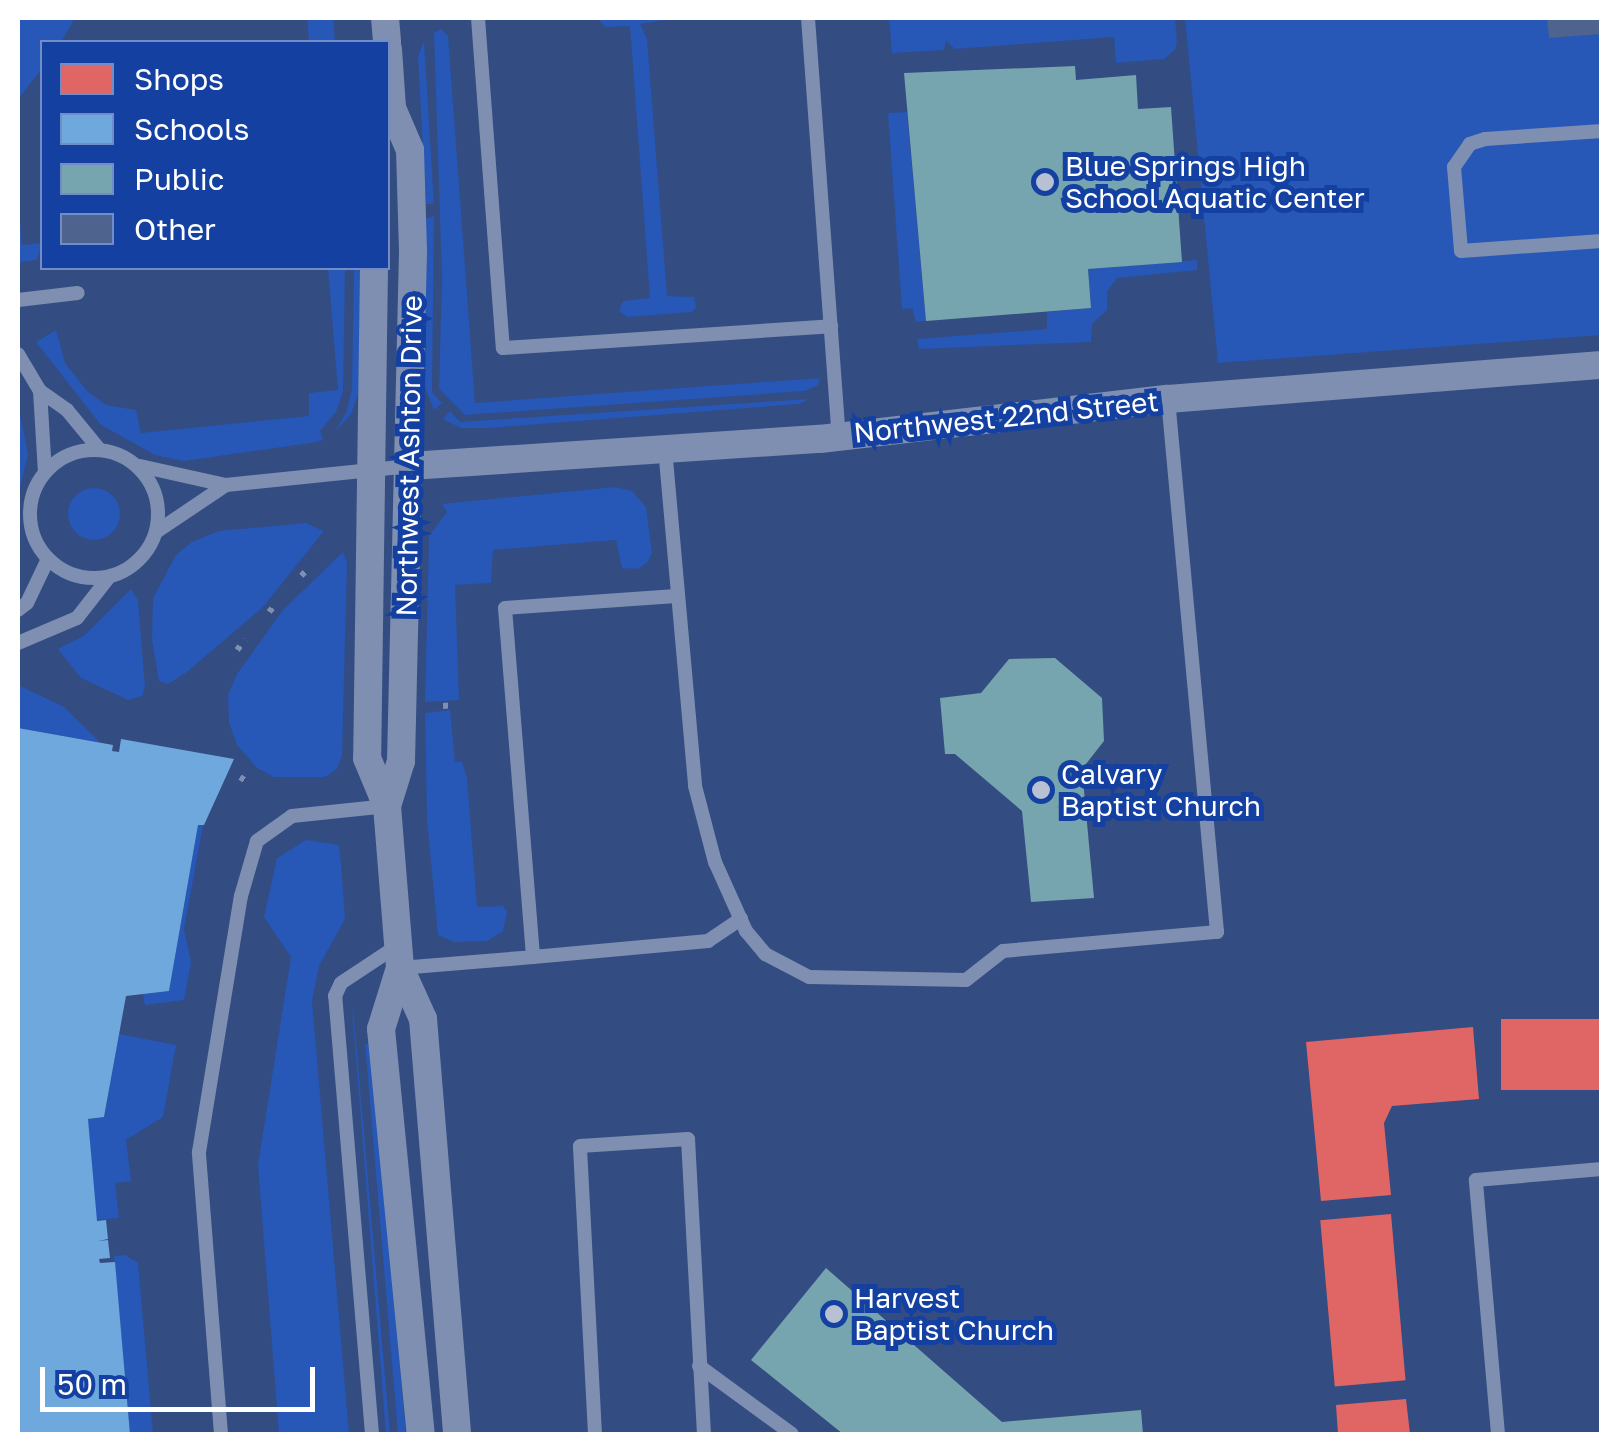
<!DOCTYPE html>
<style>
body{margin:0}
#map{position:relative;width:1619px;height:1452px;overflow:hidden;background:#334c81;font-family:"Golos Text",sans-serif}
div>[style]{position:absolute}
.green>*{inset:0;background:#2757b7}
.round{border-radius:50%}
.shops>*{inset:0;background:#e06666;transform-origin:0 0}
.schools>*{inset:0;background:#6fa8dc}
.public>*{inset:0;background:#76a5af}
.building>*{inset:0;background:#4e638e}
.path>*{height:6px;margin-top:-3px;transform-origin:0;background:repeating-linear-gradient(90deg,#7f8fb1 0 5px,transparent 0 13px)}
.lane>*{height:14px;margin:-7px;padding:0 7px;transform-origin:7px;border-radius:7px;background:#7f8fb1}
.lane>.ring{margin:-7px;padding:0;box-sizing:content-box;background:none;border:14px solid #7f8fb1;border-radius:50%}
.street>*{height:28px;margin:-14px;padding:0 14px;transform-origin:14px;border-radius:14px;background:#7f8fb1}
.dots>*{width:28px;height:28px;translate:-50% -50%;box-sizing:border-box;border:5px solid #1340a1;border-radius:50%}
span{translate:-50% -50%;white-space:nowrap;text-align:center;line-height:1.15;-webkit-text-stroke:10px #1340a1;paint-order:stroke}
.poi-label{font-size:28px;color:#fff}
.left{translate:0 -50%;text-align:left}
.street-label{font-size:28px;color:#fff}
.frame{position:absolute;inset:0;border:20px solid #fff;pointer-events:none}
.legend{position:absolute;left:40px;top:40px;width:350px;height:230px;box-sizing:border-box;background:#1340a1;border:2px solid #718cc7;margin:0;padding:12px 18px;list-style:none;font-size:30px;color:#fff}
.legend li{display:flex;align-items:center;gap:20px;height:50px}
.legend b{width:50px;border:2px solid #718cc7}
.scale{position:absolute;left:40px;top:1367px;width:275px;height:45px;box-sizing:border-box;border:5px solid #fff;border-top:0;padding-left:12px;font-size:30px;line-height:35px;white-space:nowrap;color:#fff;-webkit-text-stroke:8px #1340a1;paint-order:stroke}
</style>
<div id="map">
<div class="green">
<i style="clip-path:polygon(18px 18px,75px 18px,61px 42px,42px 42px,42px 69px,18px 99px)"></i>
<i style="clip-path:polygon(307px 18px,333px 18px,335px 42px,309px 42px)"></i>
<i style="clip-path:polygon(598px 18px,675px 18px,640px 24px,647px 39px,667px 296px,694px 297px,696px 307px,692px 312px,628px 317px,619px 311px,623px 301px,650px 298px,630px 26px,605px 27px)"></i>
<i style="clip-path:polygon(889px 18px,1175px 18px,1177px 41px,1175px 50px,1164px 59px,1116px 63px,1114px 37px,955px 49px,946px 41px,944px 50px,892px 53px)"></i>
<i style="clip-path:polygon(1185px 18px,1601px 18px,1601px 335px,1218px 363px)"></i>
<i style="clip-path:polygon(441px 29px,448px 36px,475px 403px,820px 378px,818px 385px,805px 391px,465px 415px,439px 389px,442px 279px,434px 33px)"></i>
<i style="clip-path:polygon(424px 41px,434px 204px,426px 204px,418px 57px)"></i>
<i style="clip-path:polygon(907px 112px,926px 321px,916px 322px,912px 308px,902px 309px,888px 113px)"></i>
<i style="clip-path:polygon(18px 200px,22px 245px,42px 243px,37px 260px,18px 262px)"></i>
<i style="clip-path:polygon(434px 216px,432px 392px,442px 403px,434px 410px,425px 387px,426px 218px)"></i>
<i style="clip-path:polygon(1197px 260px,1197px 270px,1117px 278px,1107px 292px,1107px 310px,1092px 324px,1091px 342px,919px 349px,917px 339px,1047px 329px,1047px 312px,1091px 308px,1088px 269px)"></i>
<i style="clip-path:polygon(328px 268px,345px 268px,343px 391px,336px 412px,320px 431px,323px 440px,311px 443px,184px 461px,155px 455px,101px 425px,36px 342px,56px 330px,65px 363px,87px 391px,106px 405px,136px 410px,141px 433px,309px 416px,309px 393px,338px 390px)"></i>
<i style="clip-path:polygon(354px 268px,363px 268px,359px 391px,351px 414px,335px 432px,347px 411px,352px 388px)"></i>
<i style="clip-path:polygon(809px 399px,799px 404px,488px 428px,461px 428px,443px 419px,450px 411px,460px 422px)"></i>
<i style="clip-path:polygon(18px 404px,28px 454px,18px 496px)"></i>
<i style="clip-path:polygon(615px 487px,632px 491px,646px 507px,652px 553px,647px 563px,637px 569px,622px 568px,616px 540px,493px 550px,491px 583px,455px 585px,459px 700px,425px 702px,429px 536px,447px 512px,442px 504px)"></i>
<i class="round" style="left:68px;top:488px;width:52px;height:52px"></i>
<i style="clip-path:polygon(306px 523px,324px 531px,263px 607px,187px 672px,168px 684px,159px 681px,152px 640px,153px 598px,176px 555px,192px 542px,219px 531px)"></i>
<i style="clip-path:polygon(343px 552px,347px 563px,342px 756px,337px 769px,325px 777px,274px 777px,257px 768px,237px 745px,229px 723px,228px 695px,237px 674px,283px 610px)"></i>
<i style="clip-path:polygon(131px 589px,138px 600px,145px 687px,142px 696px,128px 700px,81px 678px,58px 649px,85px 635px)"></i>
<i style="clip-path:polygon(18px 685px,64px 707px,101px 743px,18px 728px)"></i>
<i style="clip-path:polygon(450px 710px,455px 762px,462px 762px,467px 778px,477px 907px,503px 906px,507px 912px,503px 931px,487px 941px,454px 942px,438px 935px,427px 819px,425px 713px)"></i>
<i style="clip-path:polygon(198px 825px,203px 825px,184px 929px,191px 962px,184px 1000px,145px 1005px,143px 994px,169px 991px)"></i>
<i style="clip-path:polygon(306px 840px,339px 845px,341px 863px,345px 919px,319px 966px,312px 1001px,349px 1434px,279px 1434px,258px 1165px,291px 957px,264px 917px,277px 858px)"></i>
<i style="clip-path:polygon(352px 1007px,354px 1018px,390px 1434px,386px 1434px)"></i>
<i style="clip-path:polygon(119px 1034px,176px 1045px,163px 1117px,126px 1140px,131px 1181px,115px 1183px,119px 1218px,96px 1220px,88px 1119px,104px 1117px)"></i>
<i style="clip-path:polygon(365px 1044px,371px 1044px,406px 1434px,398px 1434px)"></i>
<i style="clip-path:polygon(125px 1255px,138px 1263px,153px 1434px,130px 1434px,114px 1256px)"></i>
</div>
<div class="shops">
<i style="left:1602px;top:1019px;width:71px;height:101px;rotate:90deg"></i>
<i style="clip-path:polygon(1473px 1027px,1479px 1099px,1392px 1106px,1384px 1123px,1391px 1195px,1321px 1201px,1306px 1042px)"></i>
<i style="left:1391px;top:1214px;width:167px;height:71px;rotate:85deg"></i>
<i style="clip-path:polygon(1406px 1399px,1410px 1434px,1338px 1434px,1336px 1405px)"></i>
</div>
<div class="schools">
<i style="clip-path:polygon(18px 728px,113px 745px,112px 751px,119px 752px,121px 739px,234px 759px,204px 825px,198px 825px,169px 991px,126px 996px,104px 1117px,88px 1119px,97px 1221px,106px 1220px,108px 1239px,98px 1241px,108px 1240px,110px 1258px,99px 1259px,100px 1263px,115px 1262px,130px 1434px,18px 1434px)"></i>
</div>
<div class="public">
<i style="clip-path:polygon(1075px 66px,1076px 80px,1136px 75px,1138px 109px,1171px 107px,1182px 262px,1088px 269px,1091px 308px,926px 321px,904px 73px)"></i>
<i style="clip-path:polygon(1055px 658px,1102px 698px,1104px 741px,1082px 769px,1094px 898px,1031px 902px,1022px 811px,955px 754px,945px 754px,940px 698px,981px 693px,1009px 659px)"></i>
<i style="clip-path:polygon(826px 1268px,1002px 1422px,1141px 1410px,1143px 1434px,843px 1434px,751px 1360px)"></i>
</div>
<div class="building">
<i style="clip-path:polygon(1547px 18px,1602px 18px,1602px 34px,1549px 38px)"></i>
</div>
<div class="path">
<i style="left:301px;top:576px;width:11px;rotate:-45deg"></i>
<i style="left:269px;top:612px;width:11px;rotate:-49deg"></i>
<i style="left:237px;top:650px;width:13px;rotate:-51deg"></i>
<i style="left:443px;top:706px;width:11px;rotate:-5deg"></i>
<i style="left:240px;top:777px;width:11px;rotate:34deg"></i>
</div>
<div class="lane">
<i style="left:478px;top:18px;width:331px;rotate:85.7deg"></i>
<i style="left:503px;top:348px;width:329px;rotate:-3.8deg"></i>
<i style="left:808px;top:18px;width:419px;rotate:85.8deg"></i>
<i style="left:1602px;top:131px;width:117px;rotate:176.1deg"></i>
<i style="left:1485px;top:139px;width:16px;rotate:162deg"></i>
<i style="left:1470px;top:144px;width:28px;rotate:125deg"></i>
<i style="left:1454px;top:167px;width:84px;rotate:85.2deg"></i>
<i style="left:1461px;top:251px;width:141px;rotate:-4.1deg"></i>
<i style="left:18px;top:300px;width:60px;rotate:-6.7deg"></i>
<i style="left:18px;top:354px;width:43px;rotate:59.3deg"></i>
<i style="left:40px;top:391px;width:81px;rotate:86.5deg"></i>
<i style="left:40px;top:391px;width:33px;rotate:35deg"></i>
<i style="left:67px;top:410px;width:50px;rotate:50.6deg"></i>
<i style="left:665px;top:448px;width:339px;rotate:84.9deg"></i>
<i style="left:695px;top:786px;width:79px;rotate:75.3deg"></i>
<i style="left:715px;top:862px;width:76px;rotate:65.8deg"></i>
<i style="left:746px;top:931px;width:30px;rotate:50deg"></i>
<i style="left:765px;top:954px;width:50px;rotate:27.6deg"></i>
<i style="left:809px;top:977px;width:157px;rotate:1.1deg"></i>
<i style="left:966px;top:980px;width:47px;rotate:-38.1deg"></i>
<i style="left:1003px;top:951px;width:215px;rotate:-5.1deg"></i>
<i style="left:1217px;top:932px;width:535px;rotate:-95.25deg"></i>
<i class="ring" style="left:30px;top:450px;width:114px;height:114px"></i>
<i style="left:140px;top:466px;width:88px;rotate:12.5deg"></i>
<i style="left:226px;top:485px;width:185px;rotate:-5.9deg"></i>
<i style="left:156px;top:532px;width:84px;rotate:-33.9deg"></i>
<i style="left:676px;top:596px;width:171px;rotate:176deg"></i>
<i style="left:505px;top:608px;width:350px;rotate:85.4deg"></i>
<i style="left:533px;top:957px;width:176px;rotate:-5.2deg"></i>
<i style="left:708px;top:941px;width:40px;rotate:-34deg"></i>
<i style="left:18px;top:610px;width:11px;rotate:-38deg"></i>
<i style="left:27px;top:603px;width:49px;rotate:-64.5deg"></i>
<i style="left:18px;top:643px;width:64px;rotate:-23deg"></i>
<i style="left:77px;top:618px;width:52px;rotate:-52deg"></i>
<i style="left:400px;top:968px;width:133px;rotate:-4.7deg"></i>
<i style="left:699px;top:1366px;width:115px;rotate:36.2deg"></i>
<i style="left:221px;top:1434px;width:283px;rotate:-94.5deg"></i>
<i style="left:199px;top:1152px;width:259px;rotate:-80.7deg"></i>
<i style="left:241px;top:896px;width:57px;rotate:-73.8deg"></i>
<i style="left:257px;top:841px;width:43px;rotate:-35.5deg"></i>
<i style="left:292px;top:816px;width:96px;rotate:-6deg"></i>
<i style="left:372px;top:1434px;width:440px;rotate:-94.8deg"></i>
<i style="left:335px;top:996px;width:14px;rotate:-65deg"></i>
<i style="left:341px;top:983px;width:67px;rotate:-33.5deg"></i>
<i style="left:595px;top:1434px;width:288px;rotate:-93deg"></i>
<i style="left:580px;top:1146px;width:108px;rotate:-3.7deg"></i>
<i style="left:688px;top:1139px;width:295px;rotate:86.9deg"></i>
<i style="left:1498px;top:1434px;width:255px;rotate:-95deg"></i>
<i style="left:1476px;top:1180px;width:126px;rotate:-5deg"></i>
</div>
<div class="street">
<i style="left:385px;top:18px;width:24px;rotate:85deg"></i>
<i style="left:374px;top:268px;width:490px;rotate:90.8deg"></i>
<i style="left:367px;top:758px;width:52px;rotate:67.4deg"></i>
<i style="left:387px;top:806px;width:163px;rotate:85.4deg"></i>
<i style="left:400px;top:968px;width:56px;rotate:65.7deg"></i>
<i style="left:423px;top:1019px;width:416px;rotate:85.3deg"></i>
<i style="left:410px;top:466px;width:411px;rotate:-3.8deg"></i>
<i style="left:820px;top:439px;width:350px;rotate:-6.6deg"></i>
<i style="left:1168px;top:399px;width:435px;rotate:-4.5deg"></i>
<i style="left:387px;top:806px;width:47px;rotate:-72.7deg"></i>
<i style="left:401px;top:761px;width:510px;rotate:-88.65deg"></i>
<i style="left:413px;top:251px;width:101px;rotate:-91.7deg"></i>
<i style="left:410px;top:150px;width:46px;rotate:-113.2deg"></i>
<i style="left:392px;top:108px;width:59px;rotate:-93.9deg"></i>
<i style="left:400px;top:968px;width:64px;rotate:107.3deg"></i>
<i style="left:381px;top:1029px;width:407px;rotate:84.4deg"></i>
</div>
<div class="dots">
<i style="left:1045px;top:182px;background:#b8c0d3"></i>
<i style="left:1041px;top:790px;background:#b8c0d3"></i>
<i style="left:834px;top:1314px;background:#b8c0d3"></i>
</div>
<div class="poi-label">
<span class="left" style="left:1065px;top:182px">Blue Springs High<br>School Aquatic Center</span>
<span class="left" style="left:1061px;top:790px">Calvary<br>Baptist Church</span>
<span class="left" style="left:854px;top:1314px">Harvest<br>Baptist Church</span>
</div>
<div class="street-label">
<span style="left:1006px;top:417px;rotate:-6deg">Northwest 22nd Street</span>
<span style="left:409px;top:456px;rotate:-89deg">Northwest Ashton Drive</span>
</div>
<div class="frame"></div>
<ul class="legend">
<li><b style="height:28px;background:#e06666"></b>Shops</li>
<li><b style="height:28px;background:#6fa8dc"></b>Schools</li>
<li><b style="height:28px;background:#76a5af"></b>Public</li>
<li><b style="height:28px;background:#4e638e"></b>Other</li>
</ul>
<div class="scale">50 m</div>
</div>
